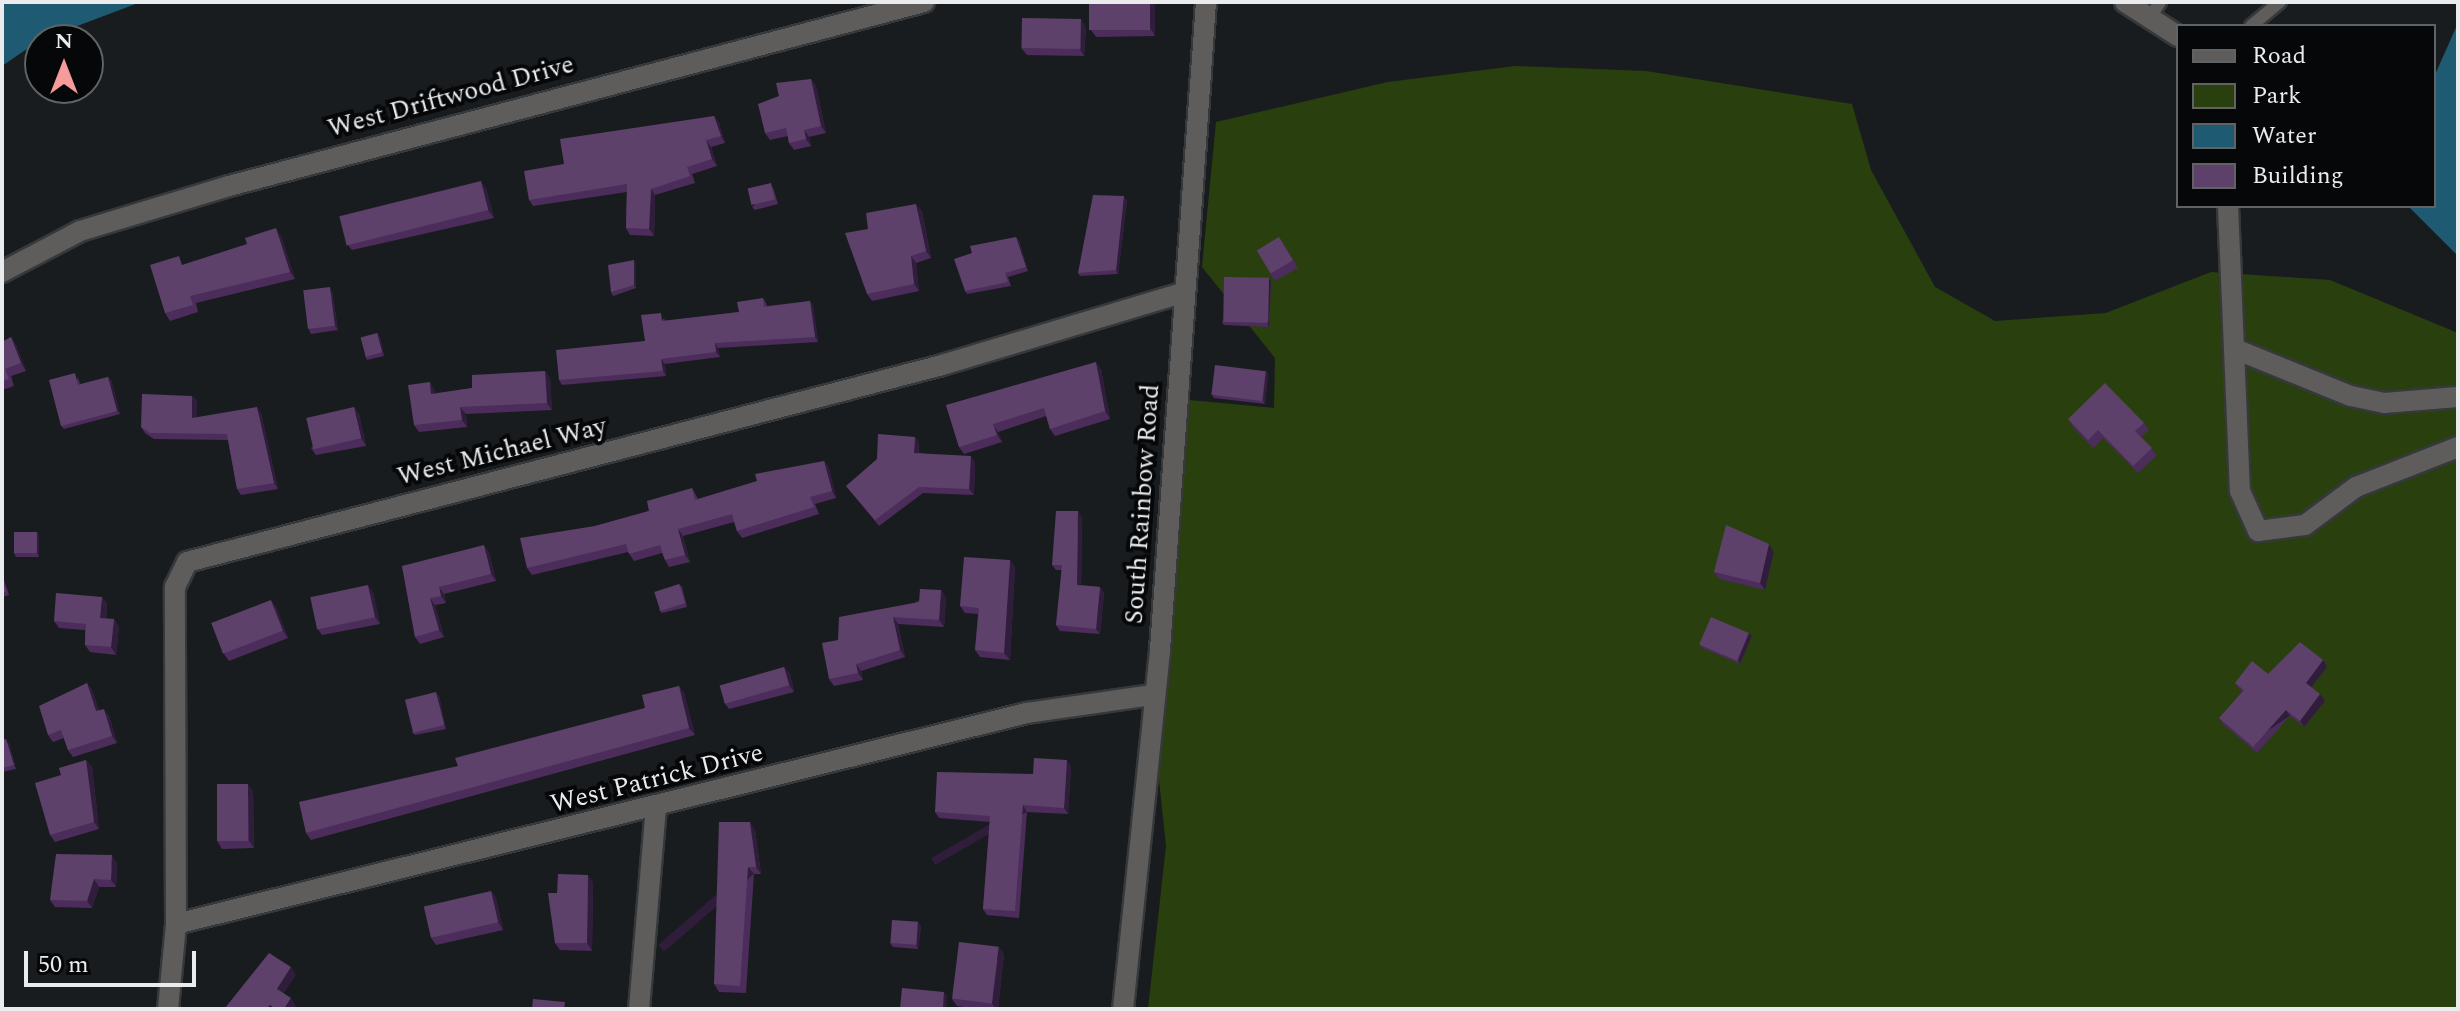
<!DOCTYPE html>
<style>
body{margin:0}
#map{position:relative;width:2460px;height:1011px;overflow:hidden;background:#191c1f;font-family:Spectral,serif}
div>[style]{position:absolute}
.green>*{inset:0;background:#29400e}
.water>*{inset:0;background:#1e5b73}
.roads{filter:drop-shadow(2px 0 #36393c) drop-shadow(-2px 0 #36393c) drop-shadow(0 2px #36393c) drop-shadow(0 -2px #36393c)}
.lane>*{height:12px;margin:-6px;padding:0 6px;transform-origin:6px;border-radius:6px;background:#5f5d5c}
.street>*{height:20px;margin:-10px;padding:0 10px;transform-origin:10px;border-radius:10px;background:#5f5d5c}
.wall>*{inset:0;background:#4c2c5a}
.shaded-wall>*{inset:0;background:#301d3c;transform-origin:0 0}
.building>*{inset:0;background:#5d416a;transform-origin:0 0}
span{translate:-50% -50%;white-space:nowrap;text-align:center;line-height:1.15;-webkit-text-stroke:8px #060708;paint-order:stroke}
.street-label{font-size:26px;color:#e9ebed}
.frame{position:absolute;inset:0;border:4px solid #e9ebed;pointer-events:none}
.legend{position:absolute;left:2176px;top:24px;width:260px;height:184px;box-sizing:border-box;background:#060708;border:2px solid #616264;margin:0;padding:10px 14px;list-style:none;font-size:24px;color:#e9ebed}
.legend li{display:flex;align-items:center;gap:16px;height:40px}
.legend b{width:40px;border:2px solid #616264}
.north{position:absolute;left:24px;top:24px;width:80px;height:80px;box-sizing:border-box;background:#060708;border:2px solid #616264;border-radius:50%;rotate:0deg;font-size:22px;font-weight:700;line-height:32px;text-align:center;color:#e9ebed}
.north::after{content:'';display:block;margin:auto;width:28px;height:36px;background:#f59b9c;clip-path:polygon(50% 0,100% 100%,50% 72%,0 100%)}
.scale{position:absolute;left:24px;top:951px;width:172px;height:36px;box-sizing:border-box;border:4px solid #e9ebed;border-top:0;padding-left:10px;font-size:24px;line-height:28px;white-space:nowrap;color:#e9ebed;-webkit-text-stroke:6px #060708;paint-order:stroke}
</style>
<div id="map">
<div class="green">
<i style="clip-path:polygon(1515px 66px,1646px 71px,1852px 104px,1871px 170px,1935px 287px,1995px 321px,2106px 313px,2211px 272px,2330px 280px,2458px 333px,2458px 1009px,1148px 1009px,1166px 846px,1158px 770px,1189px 400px,1274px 408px,1275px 358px,1202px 267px,1216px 122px,1388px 82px)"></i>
</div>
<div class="water">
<i style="clip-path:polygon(2px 2px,141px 2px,40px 40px,2px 66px)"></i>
<i style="clip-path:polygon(2458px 23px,2458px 256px,2408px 206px,2434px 206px,2434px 77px)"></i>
</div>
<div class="roads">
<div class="lane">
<i style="left:2151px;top:16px;width:17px;rotate:-57deg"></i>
<i style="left:2251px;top:26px;width:38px;rotate:-40deg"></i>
</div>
<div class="street">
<i style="left:2125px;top:2px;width:63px;rotate:32.7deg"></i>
<i style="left:2228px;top:206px;width:285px;rotate:87.6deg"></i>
<i style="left:2240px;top:491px;width:44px;rotate:65.8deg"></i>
<i style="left:2258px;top:531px;width:47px;rotate:-7.3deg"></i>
<i style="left:2305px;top:525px;width:64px;rotate:-36.7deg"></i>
<i style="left:2356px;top:487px;width:110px;rotate:-21.4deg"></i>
<i style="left:2px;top:272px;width:88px;rotate:-27.7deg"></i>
<i style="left:80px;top:231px;width:156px;rotate:-16.8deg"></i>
<i style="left:229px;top:186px;width:719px;rotate:-14.83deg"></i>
<i style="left:2240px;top:351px;width:120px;rotate:22.1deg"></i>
<i style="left:2351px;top:396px;width:34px;rotate:12deg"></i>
<i style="left:2384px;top:403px;width:74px;rotate:-4.6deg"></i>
<i style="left:176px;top:924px;width:877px;rotate:-13.93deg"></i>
<i style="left:1027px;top:713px;width:126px;rotate:-8.2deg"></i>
<i style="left:168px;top:1009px;width:85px;rotate:-84.6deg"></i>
<i style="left:176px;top:924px;width:337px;rotate:-90.2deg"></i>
<i style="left:175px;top:587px;width:28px;rotate:-64deg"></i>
<i style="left:187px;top:562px;width:780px;rotate:-14.62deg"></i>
<i style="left:942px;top:365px;width:251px;rotate:-16.7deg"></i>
<i style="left:639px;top:1009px;width:203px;rotate:-85.2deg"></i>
<i style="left:1123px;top:1009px;width:361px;rotate:-84.1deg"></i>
<i style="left:1160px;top:650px;width:650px;rotate:-85.94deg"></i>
</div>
</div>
<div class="wall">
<i style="clip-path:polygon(1155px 2px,1155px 36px,1096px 37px,1091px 30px)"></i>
<i style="clip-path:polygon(1086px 27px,1084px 56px,1027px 55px,1021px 48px)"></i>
<i style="clip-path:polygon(811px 79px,816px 86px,826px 133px,809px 137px,811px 146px,794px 150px,789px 143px,788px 136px,770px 140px,765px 133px,779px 96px)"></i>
<i style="clip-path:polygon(714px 116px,719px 123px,725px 143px,711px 147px,717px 166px,692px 174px,695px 183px,655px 195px,654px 236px,630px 235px,626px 228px,627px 192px,533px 206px,529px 200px,564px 164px)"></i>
<i style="clip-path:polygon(773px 187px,778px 204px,755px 210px,752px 207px)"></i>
<i style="clip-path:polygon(486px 188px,494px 218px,352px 250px,346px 243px)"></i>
<i style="clip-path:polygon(1127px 200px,1118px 274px,1080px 276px,1078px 273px)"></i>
<i style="clip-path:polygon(922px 211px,931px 258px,916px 263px,919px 291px,872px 301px,867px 294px,868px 229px)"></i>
<i style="clip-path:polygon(281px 236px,295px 279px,196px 303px,198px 312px,170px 321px,165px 313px,185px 264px)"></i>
<i style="clip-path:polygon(1016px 237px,1019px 241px,1028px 271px,1008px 277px,1011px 286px,967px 294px,965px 291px)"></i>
<i style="clip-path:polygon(1284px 244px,1298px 268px,1275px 281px,1270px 274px)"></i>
<i style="clip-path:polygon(636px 264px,636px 288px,613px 296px,611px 292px)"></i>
<i style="clip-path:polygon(1271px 282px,1269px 327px,1224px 325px,1222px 322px)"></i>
<i style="clip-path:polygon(332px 291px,338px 330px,311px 334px,309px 330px)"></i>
<i style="clip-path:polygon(763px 298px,766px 303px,767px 306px,810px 301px,813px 306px,818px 342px,718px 348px,720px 357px,665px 364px,666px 376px,562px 385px,559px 380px,645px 341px,664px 318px,665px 321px,739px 312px)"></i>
<i style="clip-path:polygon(377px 333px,380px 337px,384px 356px,367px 360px,365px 356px)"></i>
<i style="clip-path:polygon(11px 337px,16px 345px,26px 371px,11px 376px,14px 386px,2px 390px,2px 342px)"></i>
<i style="clip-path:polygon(1101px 369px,1110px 419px,1055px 436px,1050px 429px,1046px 416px,998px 432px,1002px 442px,964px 454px,959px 447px,946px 405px)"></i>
<i style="clip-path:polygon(545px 371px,550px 379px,552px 410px,466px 414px,467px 427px,419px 432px,414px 425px,435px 390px,435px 394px,472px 388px)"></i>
<i style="clip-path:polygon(1266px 371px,1268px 374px,1265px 404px,1214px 398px,1212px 395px)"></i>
<i style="clip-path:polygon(78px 377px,80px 384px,108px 377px,111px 380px,120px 414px,64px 429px,61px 426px)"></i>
<i style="clip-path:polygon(192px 396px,197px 401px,196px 418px,261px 413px,278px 489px,241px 495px,237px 489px,228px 440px,154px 439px,145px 433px,141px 427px)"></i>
<i style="clip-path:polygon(354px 407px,359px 414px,366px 446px,316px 455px,311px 448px)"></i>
<i style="clip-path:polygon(2068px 419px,2144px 423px,2149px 430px,2141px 437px,2157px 455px,2138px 473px,2103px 438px,2093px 448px,2073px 427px)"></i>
<i style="clip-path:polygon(915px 437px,919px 443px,919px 453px,975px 462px,974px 495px,923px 493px,879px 526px,846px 486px)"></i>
<i style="clip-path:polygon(824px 461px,829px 468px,836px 498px,815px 504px,819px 514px,742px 538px,737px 531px,734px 522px,683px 536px,690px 562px,669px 567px,665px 560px,662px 553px,634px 561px,628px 552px,532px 575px,527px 568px,595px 526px,649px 511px,692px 488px,698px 499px)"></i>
<i style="clip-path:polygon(1082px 517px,1081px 585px,1100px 587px,1104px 593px,1100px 634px,1060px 631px,1056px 625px,1062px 570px,1056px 570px,1052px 565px)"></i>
<i style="clip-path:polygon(37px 532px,39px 536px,39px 557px,16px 557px,14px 553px)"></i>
<i style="clip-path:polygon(489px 552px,496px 581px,444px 594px,446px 603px,435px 605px,444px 637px,420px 644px,415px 637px,402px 566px)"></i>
<i style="clip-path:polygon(1774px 552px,1765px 590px,1719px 579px,1714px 572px)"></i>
<i style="clip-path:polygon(1010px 560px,1015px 567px,1010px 660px,980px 657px,975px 650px,978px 614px,965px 613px,960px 606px)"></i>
<i style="clip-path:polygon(2px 573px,9px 595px,2px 597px)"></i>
<i style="clip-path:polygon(679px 584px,682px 587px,687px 607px,662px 613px,659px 610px)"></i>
<i style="clip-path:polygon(941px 590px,946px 598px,944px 627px,898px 624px,905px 657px,861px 671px,863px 680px,834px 686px,829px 679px,838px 640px)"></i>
<i style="clip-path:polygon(373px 592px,380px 624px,322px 635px,317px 628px)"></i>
<i style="clip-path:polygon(102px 597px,107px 604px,106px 619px,114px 619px,119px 627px,116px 655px,90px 652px,85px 645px,85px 630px,59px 628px,54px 621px)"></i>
<i style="clip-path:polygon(276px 607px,288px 638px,229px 661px,224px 654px)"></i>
<i style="clip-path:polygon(1752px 636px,1740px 664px,1702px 648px,1699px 644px)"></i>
<i style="clip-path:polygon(2323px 660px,2327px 667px,2311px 687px,2325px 701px,2304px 727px,2290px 716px,2257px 753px,2223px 724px,2219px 718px,2242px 692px,2235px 683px)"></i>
<i style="clip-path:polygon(784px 667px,790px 674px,794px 692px,729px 709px,724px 702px)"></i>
<i style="clip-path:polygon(87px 683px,92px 690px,99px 711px,109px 716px,117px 743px,73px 757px,68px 750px,64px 738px,53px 742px,48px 735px)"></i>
<i style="clip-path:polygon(679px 686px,684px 693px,695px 735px,311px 840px,306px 833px,458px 766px,645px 708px)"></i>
<i style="clip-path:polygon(439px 696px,446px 729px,415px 735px,412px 732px)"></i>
<i style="clip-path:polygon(2px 740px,9px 743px,16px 769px,2px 772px)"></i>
<i style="clip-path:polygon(86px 760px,92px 767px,99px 829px,55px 842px,50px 835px,61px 775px)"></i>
<i style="clip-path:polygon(1071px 766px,1068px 814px,1027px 812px,1019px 918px,987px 915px,983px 909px,990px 822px,939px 818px,935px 812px,1033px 774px)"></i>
<i style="clip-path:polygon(253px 791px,254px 848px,222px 849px,217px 841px)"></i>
<i style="clip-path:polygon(755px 830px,761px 874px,754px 874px,746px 993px,719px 992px,714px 984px)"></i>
<i style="clip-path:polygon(117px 863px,116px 887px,99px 887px,92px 908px,55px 907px,50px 900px)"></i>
<i style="clip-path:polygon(593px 882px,592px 951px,560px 950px,555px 943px,557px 893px)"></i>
<i style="clip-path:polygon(491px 891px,496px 898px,503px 930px,436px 945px,431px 938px)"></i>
<i style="clip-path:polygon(921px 926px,918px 949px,893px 947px,890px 943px)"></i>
<i style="clip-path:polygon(1004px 954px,998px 1009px,978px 1009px,957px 1006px,952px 999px)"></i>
</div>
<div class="shaded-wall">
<i style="clip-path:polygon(1150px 2px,1155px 2px,1155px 36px,1150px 28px)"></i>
<i style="clip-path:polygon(1081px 19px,1086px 27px,1084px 56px,1079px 48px)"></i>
<i style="clip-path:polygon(811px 79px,816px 86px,826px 133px,821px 126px)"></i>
<i style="clip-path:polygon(714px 116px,719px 123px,725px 143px,721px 136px)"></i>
<i style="clip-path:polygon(804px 130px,809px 137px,811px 146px,806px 139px)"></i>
<i style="clip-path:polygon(706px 140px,711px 147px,717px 166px,712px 159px)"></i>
<i style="clip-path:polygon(481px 181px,486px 188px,494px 218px,488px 210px)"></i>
<i style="clip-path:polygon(651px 189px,655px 195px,654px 236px,649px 229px)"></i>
<i style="clip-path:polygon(1124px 196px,1127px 200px,1118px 274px,1116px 270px)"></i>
<i style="clip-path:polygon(916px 204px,922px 211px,931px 258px,926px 251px)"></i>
<i style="clip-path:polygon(276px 228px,281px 236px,295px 279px,290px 272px)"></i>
<i style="clip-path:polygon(1016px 237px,1019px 241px,1028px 271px,1026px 267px)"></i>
<i style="clip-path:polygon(911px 256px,916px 263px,919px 291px,914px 284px)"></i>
<i style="clip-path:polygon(634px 260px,636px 264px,636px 288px,634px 285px)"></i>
<i style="clip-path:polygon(1269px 278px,1271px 282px,1269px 327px,1267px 323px)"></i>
<i style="clip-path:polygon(330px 287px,332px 291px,338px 330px,335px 326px)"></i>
<i style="clip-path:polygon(810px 301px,813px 306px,818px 342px,815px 337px)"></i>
<i style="clip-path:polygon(377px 333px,380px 337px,384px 356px,382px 352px)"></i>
<i style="clip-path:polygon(11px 337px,16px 345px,26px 371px,21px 363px)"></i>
<i style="clip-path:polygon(715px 343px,718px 348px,720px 357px,716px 352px)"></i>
<i style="clip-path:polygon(661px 359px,665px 364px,666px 376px,663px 371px)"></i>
<i style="clip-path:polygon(1096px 362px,1101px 369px,1110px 419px,1105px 411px)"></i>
<i style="clip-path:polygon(545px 371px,550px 379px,552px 410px,547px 403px)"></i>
<i style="clip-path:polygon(1266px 371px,1268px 374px,1265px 404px,1263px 400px)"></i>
<i style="clip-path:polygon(108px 377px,111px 380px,120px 414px,117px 411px)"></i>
<i style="clip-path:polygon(430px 382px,435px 390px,436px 401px,431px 394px)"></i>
<i style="clip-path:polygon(192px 396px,197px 401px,196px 424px,192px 418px)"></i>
<i style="clip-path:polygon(257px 407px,261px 413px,278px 489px,274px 483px)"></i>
<i style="clip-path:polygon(354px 407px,359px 414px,366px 446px,361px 438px)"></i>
<i style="clip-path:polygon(460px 407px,466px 414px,467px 427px,462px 420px)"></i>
<i style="clip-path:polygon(993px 424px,998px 432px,1002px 442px,997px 435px)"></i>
<i style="clip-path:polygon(915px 437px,919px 443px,918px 459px,914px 453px)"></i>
<i style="clip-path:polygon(971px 456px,975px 462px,974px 495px,969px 489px)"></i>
<i style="clip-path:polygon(824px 461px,829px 468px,836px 498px,832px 491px)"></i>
<i style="clip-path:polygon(1078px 511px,1082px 517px,1081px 590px,1077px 585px)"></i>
<i style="clip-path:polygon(678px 529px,683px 536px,690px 562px,685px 555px)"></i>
<i style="clip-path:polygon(37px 532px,39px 536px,39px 557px,37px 553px)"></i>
<i style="clip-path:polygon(1769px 544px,1774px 552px,1765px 590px,1760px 583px)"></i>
<i style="clip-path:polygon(484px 545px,489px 552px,496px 581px,491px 574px)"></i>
<i style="clip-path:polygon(1010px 560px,1015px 567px,1010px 660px,1004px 653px)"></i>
<i style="clip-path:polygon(368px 585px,373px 592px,380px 624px,375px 617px)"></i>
<i style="clip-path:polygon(439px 587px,444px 594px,446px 603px,441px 596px)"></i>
<i style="clip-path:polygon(1100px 587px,1104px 593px,1100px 634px,1096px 629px)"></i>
<i style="clip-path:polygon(941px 590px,946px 598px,944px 627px,939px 620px)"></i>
<i style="clip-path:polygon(102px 597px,107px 604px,105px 626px,100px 618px)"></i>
<i style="clip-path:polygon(430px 598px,435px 605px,444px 637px,439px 630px)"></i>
<i style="clip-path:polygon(271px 600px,276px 607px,288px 638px,283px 631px)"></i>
<i style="clip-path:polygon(893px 617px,898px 624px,905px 657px,900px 650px)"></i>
<i style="clip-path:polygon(114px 619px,119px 627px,116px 655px,111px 647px)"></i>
<i style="clip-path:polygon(1749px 633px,1752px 636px,1740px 664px,1738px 660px)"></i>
<i style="clip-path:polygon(2323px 660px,2327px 667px,2310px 689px,2306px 683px)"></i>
<i style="clip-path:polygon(856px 664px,861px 671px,863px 680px,858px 673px)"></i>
<i style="clip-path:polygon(784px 667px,790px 674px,794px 692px,789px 685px)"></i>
<i style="clip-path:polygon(87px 683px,92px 690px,101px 719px,96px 711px)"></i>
<i style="clip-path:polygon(679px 686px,684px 693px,695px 735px,689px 728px)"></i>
<i style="clip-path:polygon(436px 692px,439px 696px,446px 729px,444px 725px)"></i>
<i style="clip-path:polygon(2320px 694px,2325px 701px,2304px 727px,2300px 721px)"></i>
<i style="clip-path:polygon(104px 709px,109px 716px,117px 743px,112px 736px)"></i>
<i style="left:2286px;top:710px;width:7px;height:50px;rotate:56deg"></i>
<i style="clip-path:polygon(6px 739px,9px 743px,16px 769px,14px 765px)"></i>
<i style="clip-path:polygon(86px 760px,92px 767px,99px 829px,94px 822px)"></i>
<i style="clip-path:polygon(1067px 760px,1071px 766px,1068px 814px,1064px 808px)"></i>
<i style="clip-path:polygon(248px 784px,253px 791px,254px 848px,249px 841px)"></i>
<i style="left:1023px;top:805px;width:8px;height:106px;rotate:60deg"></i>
<i style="clip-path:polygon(750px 822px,755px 830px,761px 874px,756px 867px)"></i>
<i style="clip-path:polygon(112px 855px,117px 863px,116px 887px,111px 880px)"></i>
<i style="left:748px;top:867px;width:9px;height:119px;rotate:49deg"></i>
<i style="clip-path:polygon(588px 875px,593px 882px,592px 951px,587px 943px)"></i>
<i style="clip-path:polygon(94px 879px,99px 887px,92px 908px,87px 901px)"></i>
<i style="clip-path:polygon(491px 891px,496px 898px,503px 930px,498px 922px)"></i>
<i style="clip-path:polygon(918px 922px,921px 926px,918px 949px,916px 945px)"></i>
<i style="clip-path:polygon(999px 947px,1004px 954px,998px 1009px,996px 1009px,992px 1004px)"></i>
<i style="clip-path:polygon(291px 967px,296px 975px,282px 996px,277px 989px)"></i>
<i style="clip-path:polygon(944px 992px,947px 996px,946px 1009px,943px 1009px)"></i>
<i style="clip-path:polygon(291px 998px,296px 1006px,294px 1009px,284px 1009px)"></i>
</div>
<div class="building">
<i style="left:1089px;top:2px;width:61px;height:28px"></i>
<i style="left:1022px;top:18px;width:59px;height:30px;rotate:1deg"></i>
<i style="clip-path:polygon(811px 79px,821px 126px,804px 130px,806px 139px,789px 143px,786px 128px,765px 133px,758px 104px,779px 96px,776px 83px)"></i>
<i style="clip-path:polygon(714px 116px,721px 136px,706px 140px,712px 159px,687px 167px,690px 176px,651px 189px,649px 229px,626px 228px,627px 184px,529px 200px,524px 171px,564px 164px,560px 139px)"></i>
<i style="left:481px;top:181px;width:30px;height:146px;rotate:76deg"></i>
<i style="left:771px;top:183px;width:17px;height:24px;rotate:77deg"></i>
<i style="clip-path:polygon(1093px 195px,1124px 196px,1116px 270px,1078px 273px)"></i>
<i style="clip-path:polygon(916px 204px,926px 251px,911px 256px,914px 284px,867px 294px,845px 233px,868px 229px,866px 213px)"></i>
<i style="clip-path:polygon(276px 228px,290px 272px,190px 296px,193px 305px,165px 313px,150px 265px,179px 256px,182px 265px,247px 244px,245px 238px)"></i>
<i style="clip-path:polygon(1016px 237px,1026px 267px,1005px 273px,1008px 282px,965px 291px,954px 259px,972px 253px,970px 246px)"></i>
<i style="left:1279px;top:237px;width:27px;height:26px;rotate:59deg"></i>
<i style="clip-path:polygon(634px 260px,634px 285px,611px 292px,608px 265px)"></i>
<i style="left:1224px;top:277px;width:45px;height:45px;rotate:1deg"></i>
<i style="left:330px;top:287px;width:39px;height:27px;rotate:83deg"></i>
<i style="clip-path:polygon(763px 298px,764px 307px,810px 301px,815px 337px,715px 343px,716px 352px,661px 359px,663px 371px,559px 380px,556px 350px,645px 341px,641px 315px,661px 313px,662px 321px,739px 312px,737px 302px)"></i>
<i style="left:377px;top:333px;width:20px;height:17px;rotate:75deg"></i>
<i style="clip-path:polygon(11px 337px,21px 363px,5px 369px,9px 379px,2px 381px,2px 342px)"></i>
<i style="clip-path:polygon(1096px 362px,1105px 411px,1050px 429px,1044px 408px,993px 424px,997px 435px,959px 447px,946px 405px)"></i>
<i style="left:1215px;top:365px;width:51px;height:30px;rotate:7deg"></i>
<i style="clip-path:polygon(545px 371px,547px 403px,460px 407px,462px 420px,414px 425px,408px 385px,430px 382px,431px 394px,472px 388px,472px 375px)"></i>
<i style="clip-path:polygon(75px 373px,78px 385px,108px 377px,117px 411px,61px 426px,49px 380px)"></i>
<i style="clip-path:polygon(2105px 383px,2144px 423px,2135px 431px,2152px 448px,2133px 466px,2098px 430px,2088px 440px,2068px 419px)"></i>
<i style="clip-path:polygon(142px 394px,192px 396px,192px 418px,257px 407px,274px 483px,237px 489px,227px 434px,150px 433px,141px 427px)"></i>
<i style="left:354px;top:407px;width:32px;height:49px;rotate:77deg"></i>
<i style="clip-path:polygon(878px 434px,915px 437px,914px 453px,971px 456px,969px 489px,919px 487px,875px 520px,846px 486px,877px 459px)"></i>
<i style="clip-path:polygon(824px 461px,832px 491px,810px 497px,814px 507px,737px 531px,732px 514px,678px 529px,685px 555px,665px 560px,660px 545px,629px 554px,626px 544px,527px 568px,520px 538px,595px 526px,649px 511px,647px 501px,692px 488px,695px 500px,757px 481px,755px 474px)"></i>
<i style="clip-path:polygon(1056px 511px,1078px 511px,1077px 585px,1100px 587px,1096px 629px,1056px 625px,1062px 565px,1052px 565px)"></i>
<i style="clip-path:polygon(1726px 525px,1769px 544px,1760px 583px,1714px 572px)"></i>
<i style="left:14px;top:532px;width:23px;height:21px"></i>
<i style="clip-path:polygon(484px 545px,491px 574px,439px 587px,441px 596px,430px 598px,439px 630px,415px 637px,402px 566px)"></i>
<i style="clip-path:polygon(964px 557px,1010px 560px,1004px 653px,975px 650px,979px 608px,960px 606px)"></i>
<i style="clip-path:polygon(2px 578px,6px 591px,2px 593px)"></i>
<i style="left:679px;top:584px;width:20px;height:26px;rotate:72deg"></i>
<i style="left:368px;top:585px;width:33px;height:59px;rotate:78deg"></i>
<i style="clip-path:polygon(920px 589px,941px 590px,939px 620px,893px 617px,900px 650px,856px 664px,858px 673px,829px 679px,822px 643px,838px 640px,839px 617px,919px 602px)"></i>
<i style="clip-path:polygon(56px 593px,102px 597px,100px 618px,114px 619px,111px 647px,85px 645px,86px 624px,54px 621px)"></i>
<i style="left:271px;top:600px;width:33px;height:64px;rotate:69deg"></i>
<i style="left:1711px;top:617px;width:41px;height:30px;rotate:23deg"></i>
<i style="clip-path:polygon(2300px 642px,2323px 660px,2306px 683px,2320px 694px,2300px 721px,2286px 710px,2253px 747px,2219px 718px,2244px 690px,2235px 683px,2252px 661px,2268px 674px)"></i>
<i style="left:784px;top:667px;width:19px;height:67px;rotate:74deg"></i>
<i style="clip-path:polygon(87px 683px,96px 711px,104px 709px,112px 736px,68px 750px,61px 730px,48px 735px,39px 706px)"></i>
<i style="clip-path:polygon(679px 686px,689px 728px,306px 833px,299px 802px,458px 766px,455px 758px,645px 708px,642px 695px)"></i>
<i style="left:436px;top:692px;width:34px;height:32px;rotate:76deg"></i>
<i style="clip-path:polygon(6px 739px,14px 765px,2px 768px,2px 740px)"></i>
<i style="clip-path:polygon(1034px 758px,1067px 760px,1064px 808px,1023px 805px,1015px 911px,983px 909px,990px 816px,935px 812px,937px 772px,1033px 774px)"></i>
<i style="clip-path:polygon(86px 760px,94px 822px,50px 835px,35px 783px,61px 775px,59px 768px)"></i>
<i style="left:217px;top:784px;width:31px;height:57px"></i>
<i style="clip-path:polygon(719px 822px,750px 822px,756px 867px,748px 867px,740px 986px,714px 984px)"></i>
<i style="clip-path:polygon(56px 854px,112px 855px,111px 880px,94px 879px,87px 901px,50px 900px)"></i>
<i style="clip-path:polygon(558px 874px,588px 875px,587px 943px,555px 943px,548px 893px,557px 893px)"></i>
<i style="left:491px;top:891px;width:32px;height:69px;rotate:77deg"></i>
<i style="left:892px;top:920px;width:26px;height:23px;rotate:4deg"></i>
<i style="left:959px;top:942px;width:40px;height:57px;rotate:7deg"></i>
<i style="clip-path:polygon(269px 953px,291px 967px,277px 989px,291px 998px,284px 1009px,275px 1009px,270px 1005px,267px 1009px,227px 1009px,225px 1008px)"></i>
<i style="clip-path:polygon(902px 988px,944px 992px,943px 1009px,900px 1009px)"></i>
<i style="clip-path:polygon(533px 999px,565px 1002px,564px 1009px,532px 1009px)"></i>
</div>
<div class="street-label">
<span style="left:451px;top:97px;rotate:-15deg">West Driftwood Drive</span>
<span style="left:502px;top:452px;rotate:-14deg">West Michael Way</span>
<span style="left:1143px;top:504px;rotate:-86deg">South Rainbow Road</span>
<span style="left:657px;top:779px;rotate:-14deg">West Patrick Drive</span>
</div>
<div class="frame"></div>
<ul class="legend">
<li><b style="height:10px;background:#5f5d5c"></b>Road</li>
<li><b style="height:22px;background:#29400e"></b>Park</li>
<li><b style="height:22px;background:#1e5b73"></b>Water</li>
<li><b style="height:22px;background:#5d416a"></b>Building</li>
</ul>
<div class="north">N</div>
<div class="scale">50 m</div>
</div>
